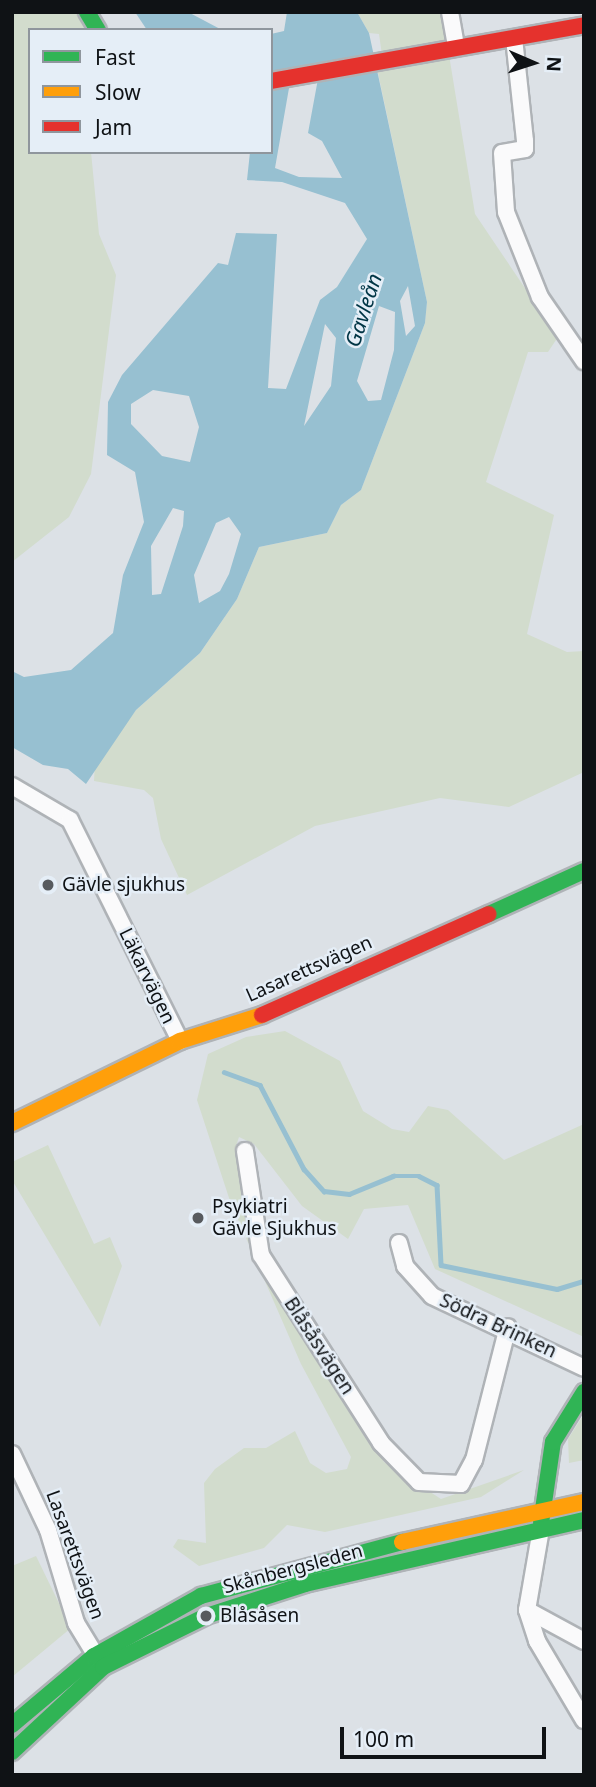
<!DOCTYPE html>
<meta charset="utf-8">
<style>
body{margin:0}
#map{position:relative;width:596px;height:1787px;overflow:hidden;background:#dce1e6;font-family:"Noto Sans",sans-serif}
div>[style]{position:absolute}
.green>*{inset:0;background:#d2dccd}
.water>*{inset:0;background:#97c0d1}
.stream>*{height:4.5px;margin:-2.25px;padding:0 2.25px;transform-origin:2.25px;border-radius:2.25px;background:#97c0d1}
.roads{filter:drop-shadow(2px 0 #afb3b7) drop-shadow(-2px 0 #afb3b7) drop-shadow(0 2px #afb3b7) drop-shadow(0 -2px #afb3b7)}
.street>*{height:16px;margin:-8px;padding:0 8px;transform-origin:8px;border-radius:8px;background:#fafafb}
.fast>*{height:16px;margin:-8px;padding:0 8px;transform-origin:8px;border-radius:8px;background:#30b455}
.slow>*{height:16px;margin:-8px;padding:0 8px;transform-origin:8px;border-radius:8px;background:#ff9f0a}
.jam>*{height:16px;margin:-8px;padding:0 8px;transform-origin:8px;border-radius:8px;background:#e5322d}
.dots>*{width:19px;height:19px;translate:-50% -50%;box-sizing:border-box;border:4px solid #e5eef7;border-radius:50%}
span{translate:-50% -50%;white-space:nowrap;text-align:center;line-height:1.15;-webkit-text-stroke:5px #e5eef7;paint-order:stroke}
.poi-label{font-size:19px;color:#0f1215}
.left{translate:0 -50%;text-align:left}
.street-label{font-size:19px;color:#0f1215}
.water-label{font-size:21px;color:#003545;font-style:italic}
.frame{position:absolute;inset:0;border:14px solid #0f1215;pointer-events:none}
.legend{position:absolute;left:28px;top:28px;width:245px;height:126px;box-sizing:border-box;background:#e5eef7;border:2px solid #8f969d;margin:0;padding:9px 12px;list-style:none;font-size:21px;color:#0f1215}
.legend li{display:flex;align-items:center;gap:14px;height:35px}
.legend b{width:35px;border:2px solid #8f969d}
.north{position:absolute;left:498px;top:28px;width:70px;height:70px;-webkit-text-stroke:5px #e5eef7;paint-order:stroke;rotate:93deg;font-size:19px;font-weight:700;line-height:28px;text-align:center;color:#0f1215}
.north::after{content:'';display:block;margin:auto;width:24px;height:32px;background:#0f1215;clip-path:polygon(50% 0,100% 100%,50% 72%,0 100%)}
.scale{position:absolute;left:340px;top:1727px;width:206px;height:32px;box-sizing:border-box;border:4px solid #0f1215;border-top:0;padding-left:9px;font-size:21px;line-height:24px;white-space:nowrap;color:#0f1215;-webkit-text-stroke:5px #e5eef7;paint-order:stroke}
</style>
<div id="map">
<div class="green">
<i style="clip-path:polygon(12px 12px,87px 12px,98px 30px,30px 30px,30px 152px,91px 152px,99px 234px,116px 275px,91px 474px,69px 517px,12px 562px)"></i>
<i style="clip-path:polygon(357px 12px,442px 12px,475px 214px,558px 337px,548px 352px,528px 352px,486px 482px,554px 515px,527px 634px,567px 652px,584px 651px,584px 772px,509px 807px,440px 798px,315px 826px,187px 895px,161px 839px,153px 798px,144px 790px,94px 781px,95px 762px,136px 710px,200px 653px,237px 599px,259px 547px,327px 533px,341px 505px,361px 490px,425px 323px,427px 302px,375px 59px,382px 55px,379px 34px,369px 33px)"></i>
<i style="clip-path:polygon(285px 1031px,340px 1061px,363px 1111px,392px 1129px,409px 1132px,428px 1106px,448px 1110px,504px 1160px,584px 1124px,584px 1337px,435px 1269px,408px 1205px,364px 1209px,348px 1239px,302px 1206px,254px 1144px,239px 1137px,235px 1149px,256px 1248px,384px 1462px,441px 1499px,524px 1470px,481px 1497px,325px 1532px,287px 1525px,264px 1548px,199px 1566px,173px 1547px,178px 1539px,206px 1543px,204px 1483px,215px 1469px,244px 1448px,266px 1448px,295px 1431px,310px 1463px,326px 1473px,347px 1469px,351px 1457px,301px 1364px,230px 1201px,197px 1100px,208px 1054px,246px 1037px)"></i>
<i style="clip-path:polygon(48px 1145px,94px 1244px,110px 1237px,122px 1266px,100px 1327px,12px 1180px,12px 1162px)"></i>
<i style="clip-path:polygon(584px 1414px,584px 1460px,569px 1463px,568px 1439px)"></i>
<i style="clip-path:polygon(36px 1556px,71px 1628px,12px 1677px,12px 1566px)"></i>
</div>
<div class="water">
<i style="clip-path:polygon(135px 12px,188px 12px,222px 30px,147px 30px)"></i>
<i style="clip-path:polygon(evenodd,287px 12px,357px 12px,369px 33px,427px 302px,425px 323px,361px 490px,341px 505px,327px 533px,259px 547px,237px 599px,200px 653px,136px 710px,86px 784px,68px 769px,43px 765px,12px 747px,12px 671px,24px 677px,71px 670px,113px 633px,123px 575px,144px 522px,135px 472px,107px 455px,108px 402px,122px 375px,218px 263px,228px 265px,236px 233px,277px 234px,268px 388px,286px 389px,320px 300px,337px 287px,367px 239px,345px 203px,282px 182px,247px 180px,250px 152px,271px 152px,271px 34px,284px 31px,287px 12px,320px 68px,308px 133px,322px 141px,342px 178px,299px 177px,275px 168px,292px 71px,320px 68px,287px 12px,408px 286px,415px 326px,406px 336px,400px 301px,408px 286px,287px 12px,379px 306px,395px 312px,394px 350px,381px 400px,368px 401px,357px 381px,379px 306px,287px 12px,325px 324px,336px 338px,331px 386px,304px 426px,325px 324px,287px 12px,153px 390px,189px 396px,199px 427px,190px 462px,162px 456px,131px 424px,131px 404px,153px 390px,287px 12px,173px 508px,184px 511px,183px 526px,161px 594px,152px 595px,151px 546px,173px 508px,287px 12px,229px 517px,241px 534px,229px 574px,220px 591px,199px 603px,194px 575px,216px 523px,229px 517px)"></i>
</div>
<div class="stream">
<i style="left:224px;top:1072px;width:38px;rotate:20deg"></i>
<i style="left:260px;top:1085px;width:95px;rotate:62.4deg"></i>
<i style="left:304px;top:1169px;width:30px;rotate:48deg"></i>
<i style="left:324px;top:1191px;width:25px;rotate:7deg"></i>
<i style="left:349px;top:1194px;width:48px;rotate:-22.2deg"></i>
<i style="left:393px;top:1176px;width:26px"></i>
<i style="left:419px;top:1176px;width:20px;rotate:27deg"></i>
<i style="left:437px;top:1185px;width:80px;rotate:87.1deg"></i>
<i style="left:441px;top:1265px;width:118px;rotate:11.7deg"></i>
<i style="left:557px;top:1289px;width:28px;rotate:-17deg"></i>
</div>
<div class="roads">
<div class="street">
<i style="left:450px;top:12px;width:36px;rotate:80deg"></i>
<i style="left:514px;top:38px;width:104px;rotate:83.9deg"></i>
<i style="left:525px;top:141px;width:8px;rotate:90deg"></i>
<i style="left:525px;top:149px;width:23px;rotate:170deg"></i>
<i style="left:502px;top:153px;width:59px;rotate:86.1deg"></i>
<i style="left:506px;top:212px;width:92px;rotate:68.2deg"></i>
<i style="left:540px;top:297px;width:78px;rotate:55.5deg"></i>
<i style="left:12px;top:786px;width:67px;rotate:30.4deg"></i>
<i style="left:70px;top:820px;width:247px;rotate:63.5deg"></i>
<i style="left:245px;top:1151px;width:105px;rotate:81.3deg"></i>
<i style="left:261px;top:1255px;width:223px;rotate:57.4deg"></i>
<i style="left:381px;top:1443px;width:54px;rotate:45.7deg"></i>
<i style="left:419px;top:1482px;width:42px;rotate:2.7deg"></i>
<i style="left:461px;top:1484px;width:27px;rotate:-62deg"></i>
<i style="left:474px;top:1460px;width:137px;rotate:-75.7deg"></i>
<i style="left:399px;top:1243px;width:24px;rotate:75deg"></i>
<i style="left:405px;top:1266px;width:40px;rotate:48deg"></i>
<i style="left:432px;top:1296px;width:168px;rotate:25.3deg"></i>
<i style="left:12px;top:1454px;width:84px;rotate:64.7deg"></i>
<i style="left:48px;top:1530px;width:97px;rotate:73.2deg"></i>
<i style="left:76px;top:1623px;width:48px;rotate:58.6deg"></i>
<i style="left:541px;top:1529px;width:82px;rotate:99.8deg"></i>
<i style="left:527px;top:1610px;width:33px;rotate:72deg"></i>
<i style="left:537px;top:1641px;width:92px;rotate:59.3deg"></i>
<i style="left:527px;top:1610px;width:65px;rotate:28.5deg"></i>
</div>
<div class="fast">
<i style="left:87px;top:12px;width:21px;rotate:59deg"></i>
<i style="left:489px;top:914px;width:104px;rotate:-24.4deg"></i>
<i style="left:541px;top:1523px;width:82px;rotate:-81.6deg"></i>
<i style="left:553px;top:1442px;width:59px;rotate:-58.2deg"></i>
<i style="left:12px;top:1725px;width:107px;rotate:-40.1deg"></i>
<i style="left:94px;top:1656px;width:123px;rotate:-29.3deg"></i>
<i style="left:201px;top:1596px;width:208px;rotate:-15deg"></i>
<i style="left:12px;top:1752px;width:125px;rotate:-43deg"></i>
<i style="left:103px;top:1667px;width:115px;rotate:-26.3deg"></i>
<i style="left:206px;top:1616px;width:104px;rotate:-17.9deg"></i>
<i style="left:305px;top:1584px;width:286px;rotate:-12.9deg"></i>
</div>
<div class="slow">
<i style="left:12px;top:1123px;width:187px;rotate:-26deg"></i>
<i style="left:180px;top:1041px;width:86px;rotate:-17.6deg"></i>
<i style="left:402px;top:1542px;width:186px;rotate:-12.4deg"></i>
</div>
<div class="jam">
<i style="left:271px;top:81px;width:318px;rotate:-10.1deg"></i>
<i style="left:262px;top:1015px;width:248px;rotate:-24deg"></i>
</div>
</div>
<div class="dots">
<i style="left:48px;top:885px;background:#575a5e"></i>
<i style="left:198px;top:1218px;background:#575a5e"></i>
<i style="left:206px;top:1616px;background:#575a5e"></i>
</div>
<div class="poi-label">
<span class="left" style="left:62px;top:885px">Gävle sjukhus</span>
<span class="left" style="left:212px;top:1218px">Psykiatri<br>Gävle Sjukhus</span>
<span class="left" style="left:220px;top:1616px">Blåsåsen</span>
</div>
<div class="street-label">
<span style="left:309px;top:969px;rotate:-24deg">Lasarettsvägen</span>
<span style="left:147px;top:976px;rotate:64deg">Läkarvägen</span>
<span style="left:498px;top:1326px;rotate:25deg">Södra Brinken</span>
<span style="left:319px;top:1346px;rotate:57deg">Blåsåsvägen</span>
<span style="left:75px;top:1555px;rotate:70deg">Lasarettsvägen</span>
<span style="left:293px;top:1569px;rotate:-15deg">Skånbergsleden</span>
</div>
<div class="water-label">
<span style="left:363px;top:310px;rotate:-72deg">Gavleån</span>
</div>
<div class="frame"></div>
<ul class="legend">
<li><b style="height:9px;background:#30b455"></b>Fast</li>
<li><b style="height:9px;background:#ff9f0a"></b>Slow</li>
<li><b style="height:9px;background:#e5322d"></b>Jam</li>
</ul>
<div class="north">N</div>
<div class="scale">100 m</div>
</div>
